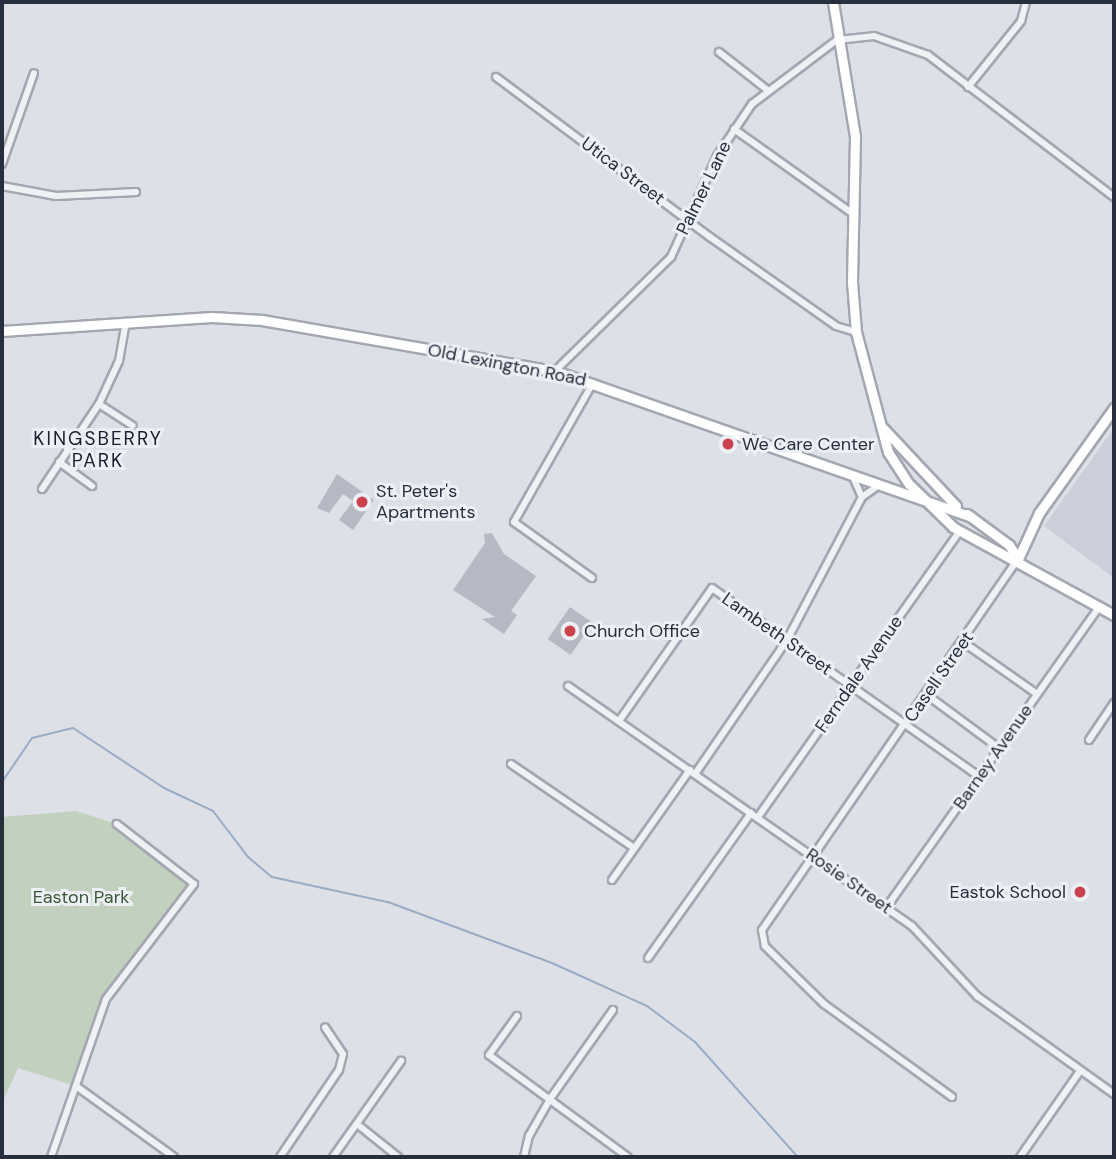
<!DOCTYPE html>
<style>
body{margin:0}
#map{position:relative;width:1116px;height:1159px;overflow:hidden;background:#dde0e7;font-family:"DM Sans",sans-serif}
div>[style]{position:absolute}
.built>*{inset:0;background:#cbcfd9}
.green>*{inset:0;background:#c2d0be}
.stream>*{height:2px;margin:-1px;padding:0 1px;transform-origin:1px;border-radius:1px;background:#98acc6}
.building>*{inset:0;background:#b5b9c3;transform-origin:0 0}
.roads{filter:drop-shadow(2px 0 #a3a7b1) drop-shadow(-2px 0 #a3a7b1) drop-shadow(0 2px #a3a7b1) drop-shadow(0 -2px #a3a7b1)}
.street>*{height:6px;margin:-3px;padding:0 3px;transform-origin:3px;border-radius:3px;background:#f0f1f5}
.secondary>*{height:9px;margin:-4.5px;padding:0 4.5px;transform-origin:4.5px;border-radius:4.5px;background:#fff}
.dots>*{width:19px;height:19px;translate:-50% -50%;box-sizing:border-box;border:4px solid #eceff4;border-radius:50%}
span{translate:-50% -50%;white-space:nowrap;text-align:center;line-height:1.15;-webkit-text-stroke:6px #eceff4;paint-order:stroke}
.street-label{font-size:18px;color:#272e3d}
.poi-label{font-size:18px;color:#272e3d}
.left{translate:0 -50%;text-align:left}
.right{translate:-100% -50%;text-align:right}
.park-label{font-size:18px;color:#395835}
.neighbourhood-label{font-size:19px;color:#191f2e;letter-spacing:2px}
.frame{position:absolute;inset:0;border:4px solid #272e3d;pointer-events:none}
</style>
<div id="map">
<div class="built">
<i style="clip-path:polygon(1114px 428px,1114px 578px,1044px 526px)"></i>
</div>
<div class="green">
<i style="clip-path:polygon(76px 811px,117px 824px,194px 884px,106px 999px,76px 1086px,18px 1068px,2px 1103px,2px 817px)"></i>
</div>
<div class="stream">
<i style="left:2px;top:782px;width:53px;rotate:-55.7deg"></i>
<i style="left:32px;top:738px;width:42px;rotate:-13.7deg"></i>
<i style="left:73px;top:728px;width:109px;rotate:33.4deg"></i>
<i style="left:164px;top:788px;width:54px;rotate:25.1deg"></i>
<i style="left:213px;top:811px;width:58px;rotate:52.7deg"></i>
<i style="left:248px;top:857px;width:31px;rotate:40deg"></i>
<i style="left:272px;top:877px;width:119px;rotate:12.2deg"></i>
<i style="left:388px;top:902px;width:175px;rotate:20.4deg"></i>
<i style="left:552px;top:963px;width:104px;rotate:24.4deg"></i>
<i style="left:647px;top:1006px;width:60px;rotate:36.9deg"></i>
<i style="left:695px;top:1042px;width:154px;rotate:48.2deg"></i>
</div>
<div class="building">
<i style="clip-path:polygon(337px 474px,374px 500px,353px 530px,339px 520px,353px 501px,343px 494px,329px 513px,317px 508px)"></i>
<i style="clip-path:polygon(492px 533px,504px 554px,536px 576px,511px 611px,517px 615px,504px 634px,482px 619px,495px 617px,453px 590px,485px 543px,484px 534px)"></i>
<i style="left:570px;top:607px;width:28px;height:39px;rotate:35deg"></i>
</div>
<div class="roads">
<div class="street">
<i style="left:719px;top:52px;width:60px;rotate:38.2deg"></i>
<i style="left:496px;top:77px;width:267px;rotate:36.8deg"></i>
<i style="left:710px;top:237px;width:154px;rotate:35.2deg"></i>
<i style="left:836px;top:326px;width:21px;rotate:17deg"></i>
<i style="left:968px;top:87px;width:85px;rotate:-51.2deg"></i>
<i style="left:1021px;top:21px;width:20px;rotate:-75deg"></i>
<i style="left:734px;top:129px;width:146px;rotate:35.5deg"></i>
<i style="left:2px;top:164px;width:96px;rotate:-70.6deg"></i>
<i style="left:2px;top:186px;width:55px;rotate:10.5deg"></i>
<i style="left:56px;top:196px;width:80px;rotate:-2.9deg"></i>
<i style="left:555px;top:371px;width:163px;rotate:-44.5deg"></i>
<i style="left:671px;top:257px;width:111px;rotate:-65.5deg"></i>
<i style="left:717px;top:156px;width:63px;rotate:-56.1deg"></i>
<i style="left:752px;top:104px;width:106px;rotate:-37deg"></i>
<i style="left:837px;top:40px;width:37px;rotate:-6deg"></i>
<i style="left:874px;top:36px;width:57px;rotate:19.4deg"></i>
<i style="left:928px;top:55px;width:234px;rotate:37.4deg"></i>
<i style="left:99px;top:404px;width:40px;rotate:32.9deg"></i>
<i style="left:59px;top:462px;width:41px;rotate:36deg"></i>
<i style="left:853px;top:477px;width:22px;rotate:66deg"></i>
<i style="left:42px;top:489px;width:102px;rotate:-56.2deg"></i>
<i style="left:99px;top:404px;width:47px;rotate:-65.1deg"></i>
<i style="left:119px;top:361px;width:40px;rotate:-80deg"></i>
<i style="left:592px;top:578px;width:96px;rotate:-144.3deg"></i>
<i style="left:514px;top:522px;width:160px;rotate:-60.4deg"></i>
<i style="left:963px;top:642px;width:90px;rotate:35.1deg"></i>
<i style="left:568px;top:686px;width:419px;rotate:34.9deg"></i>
<i style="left:912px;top:926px;width:96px;rotate:47.1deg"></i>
<i style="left:977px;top:996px;width:168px;rotate:35.6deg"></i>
<i style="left:927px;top:695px;width:89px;rotate:36.4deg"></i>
<i style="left:619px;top:721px;width:162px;rotate:-55deg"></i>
<i style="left:712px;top:588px;width:327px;rotate:35.2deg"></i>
<i style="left:1089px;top:740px;width:45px;rotate:-56deg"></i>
<i style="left:511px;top:764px;width:149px;rotate:34.3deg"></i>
<i style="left:695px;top:774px;width:163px;rotate:-55.5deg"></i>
<i style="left:787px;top:640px;width:161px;rotate:-62.3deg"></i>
<i style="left:862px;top:497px;width:19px;rotate:-35deg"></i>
<i style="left:758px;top:817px;width:350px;rotate:-54.8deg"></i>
<i style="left:612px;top:880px;width:135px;rotate:-54.7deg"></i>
<i style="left:886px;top:908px;width:370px;rotate:-54.7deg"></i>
<i style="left:648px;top:958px;width:178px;rotate:-54.6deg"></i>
<i style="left:517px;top:1016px;width:48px;rotate:125.7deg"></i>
<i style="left:489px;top:1055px;width:172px;rotate:36.3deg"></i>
<i style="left:76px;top:1086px;width:121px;rotate:35.9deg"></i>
<i style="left:952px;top:1097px;width:158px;rotate:-144deg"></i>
<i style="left:824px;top:1004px;width:83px;rotate:-135.5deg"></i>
<i style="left:765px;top:946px;width:16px;rotate:-101deg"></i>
<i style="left:762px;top:930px;width:451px;rotate:-55.4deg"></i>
<i style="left:357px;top:1124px;width:53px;rotate:38.8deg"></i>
<i style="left:51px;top:1157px;width:167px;rotate:-70.8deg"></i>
<i style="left:106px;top:999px;width:145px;rotate:-52.6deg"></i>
<i style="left:194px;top:884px;width:98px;rotate:-142.1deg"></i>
<i style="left:280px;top:1157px;width:105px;rotate:-55.9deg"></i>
<i style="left:339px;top:1070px;width:16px;rotate:-76deg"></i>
<i style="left:343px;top:1054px;width:32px;rotate:-124deg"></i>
<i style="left:333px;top:1157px;width:118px;rotate:-54.7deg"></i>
<i style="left:524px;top:1157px;width:22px;rotate:-77deg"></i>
<i style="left:529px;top:1136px;width:43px;rotate:-60.4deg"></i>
<i style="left:550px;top:1099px;width:109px;rotate:-54.7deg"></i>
<i style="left:1020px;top:1157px;width:105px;rotate:-55.1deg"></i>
</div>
<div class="secondary">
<i style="left:833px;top:2px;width:137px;rotate:80.7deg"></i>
<i style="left:855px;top:137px;width:145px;rotate:91.2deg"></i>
<i style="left:852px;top:282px;width:50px;rotate:85.4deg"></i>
<i style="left:856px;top:332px;width:124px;rotate:75.1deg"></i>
<i style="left:888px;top:452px;width:38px;rotate:57deg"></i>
<i style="left:909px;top:484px;width:62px;rotate:44.3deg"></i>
<i style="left:953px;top:527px;width:183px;rotate:28.7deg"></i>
<i style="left:2px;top:331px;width:210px;rotate:-3.8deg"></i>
<i style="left:212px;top:317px;width:50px;rotate:3.4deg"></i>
<i style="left:262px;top:320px;width:297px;rotate:9.9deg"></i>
<i style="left:555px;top:371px;width:441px;rotate:19.3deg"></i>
<i style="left:883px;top:428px;width:107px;rotate:46.9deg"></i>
<i style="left:967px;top:514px;width:52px;rotate:36.4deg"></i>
<i style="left:1009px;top:545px;width:17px;rotate:57deg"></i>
<i style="left:1018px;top:559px;width:51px;rotate:-65.5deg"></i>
<i style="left:1039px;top:513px;width:129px;rotate:-54.5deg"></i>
</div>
</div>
<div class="dots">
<i style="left:728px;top:444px;background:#cb434f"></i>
<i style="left:362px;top:502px;background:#cb434f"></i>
<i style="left:570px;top:631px;background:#cb434f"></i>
<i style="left:1080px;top:892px;background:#cb434f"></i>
</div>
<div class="street-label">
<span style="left:623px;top:171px;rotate:37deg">Utica Street</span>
<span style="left:704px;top:188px;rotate:-64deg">Palmer Lane</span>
<span style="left:507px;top:365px;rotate:11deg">Old Lexington Road</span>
<span style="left:777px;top:634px;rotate:35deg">Lambeth Street</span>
<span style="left:859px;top:674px;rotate:-55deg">Ferndale Avenue</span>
<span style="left:939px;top:677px;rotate:-55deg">Casell Street</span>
<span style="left:993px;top:757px;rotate:-55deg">Barney Avenue</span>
<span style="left:849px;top:881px;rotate:35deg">Rosie Street</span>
</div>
<div class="poi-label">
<span class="left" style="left:742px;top:444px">We Care Center</span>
<span class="left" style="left:376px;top:502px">St. Peter's<br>Apartments</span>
<span class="left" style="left:584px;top:631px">Church Office</span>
<span class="right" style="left:1066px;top:892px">Eastok School</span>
</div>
<div class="park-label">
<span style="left:81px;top:897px">Easton Park</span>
</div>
<div class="neighbourhood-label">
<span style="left:98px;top:450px">KINGSBERRY<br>PARK</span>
</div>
<div class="frame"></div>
</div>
